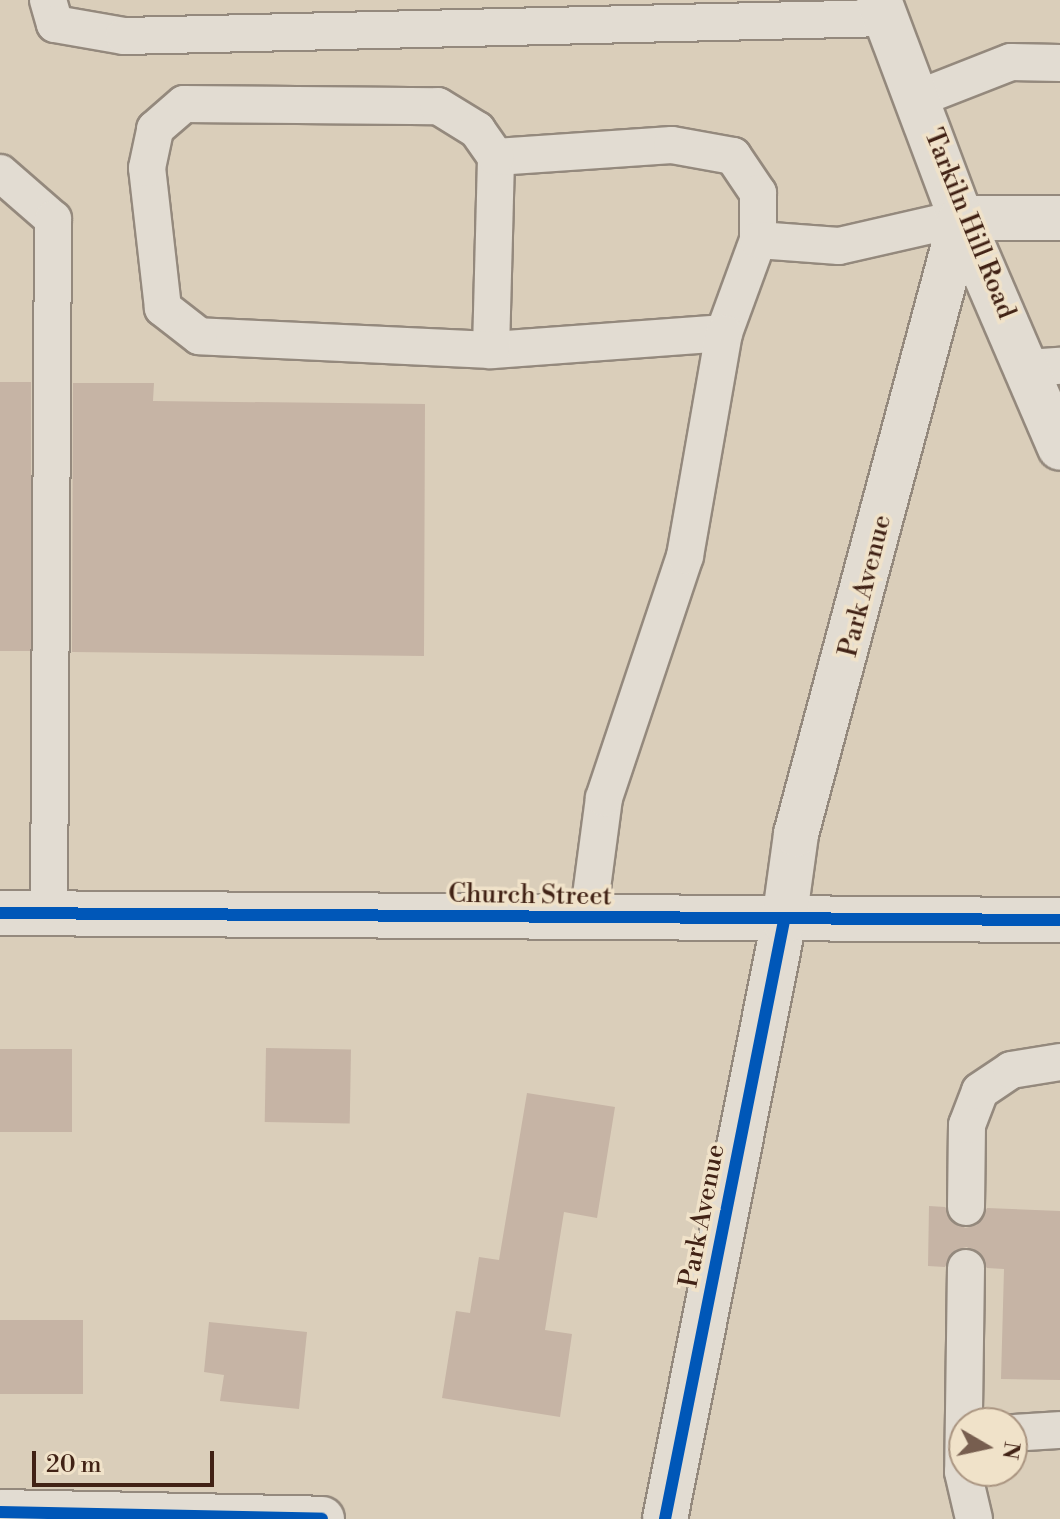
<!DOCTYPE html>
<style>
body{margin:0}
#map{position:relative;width:1060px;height:1519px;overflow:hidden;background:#daceba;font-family:"Libre Bodoni",serif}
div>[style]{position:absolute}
.building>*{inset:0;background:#c6b4a5;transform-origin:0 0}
.roads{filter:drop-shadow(2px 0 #94897d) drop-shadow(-2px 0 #94897d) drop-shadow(0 2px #94897d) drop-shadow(0 -2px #94897d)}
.service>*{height:36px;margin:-18px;padding:0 18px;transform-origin:18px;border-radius:18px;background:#e2dcd2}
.minor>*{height:44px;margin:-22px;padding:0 22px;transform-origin:22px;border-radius:22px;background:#e2dcd2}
.tertiary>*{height:44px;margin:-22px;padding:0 22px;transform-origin:22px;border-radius:22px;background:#e2dcd2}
.secondary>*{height:44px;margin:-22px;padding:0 22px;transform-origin:22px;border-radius:22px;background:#e2dcd2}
.cycleway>*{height:12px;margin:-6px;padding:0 6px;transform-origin:6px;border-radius:6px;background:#0057b8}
span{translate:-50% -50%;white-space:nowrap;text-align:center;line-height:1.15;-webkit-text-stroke:7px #f0e2c9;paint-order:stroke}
.street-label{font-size:26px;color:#412215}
.north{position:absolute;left:948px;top:1407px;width:80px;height:80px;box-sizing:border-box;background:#f0e2c9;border:2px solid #aa9581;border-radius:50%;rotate:99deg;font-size:22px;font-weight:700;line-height:32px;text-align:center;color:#412215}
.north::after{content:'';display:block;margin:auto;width:28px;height:36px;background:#775e4f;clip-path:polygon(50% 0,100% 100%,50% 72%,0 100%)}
.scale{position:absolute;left:32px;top:1451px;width:182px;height:36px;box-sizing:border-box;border:4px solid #412215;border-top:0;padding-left:10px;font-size:24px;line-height:28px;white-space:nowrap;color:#412215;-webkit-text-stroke:6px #f0e2c9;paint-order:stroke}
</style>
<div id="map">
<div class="building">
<i style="left:0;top:382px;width:31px;height:269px"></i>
<i style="clip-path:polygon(73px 383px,154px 383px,153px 401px,425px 404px,424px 656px,72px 652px)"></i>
<i style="left:266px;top:1048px;width:85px;height:74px;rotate:1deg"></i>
<i style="left:0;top:1049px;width:72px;height:83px"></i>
<i style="clip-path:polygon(527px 1093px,615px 1107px,597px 1218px,564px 1212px,545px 1330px,572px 1334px,560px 1417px,442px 1398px,456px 1311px,470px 1313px,479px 1257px,499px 1260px)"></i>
<i style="clip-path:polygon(929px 1206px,945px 1207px,965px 1228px,977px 1225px,987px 1208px,1060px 1211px,1060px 1380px,1001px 1379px,1004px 1269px,987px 1268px,967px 1247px,955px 1250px,945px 1267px,928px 1266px)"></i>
<i style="left:0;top:1320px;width:83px;height:74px"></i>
<i style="clip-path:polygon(209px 1322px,307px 1332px,299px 1409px,220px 1401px,224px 1375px,204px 1372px)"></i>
</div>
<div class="roads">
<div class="service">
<i style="left:48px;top:0;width:25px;rotate:74deg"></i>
<i style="left:55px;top:24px;width:70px;rotate:9.9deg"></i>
<i style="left:124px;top:36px;width:762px;rotate:-1.35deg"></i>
<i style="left:919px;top:98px;width:99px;rotate:-21.4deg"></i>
<i style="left:1011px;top:62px;width:49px;rotate:1.2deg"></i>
<i style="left:0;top:173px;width:70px;rotate:41deg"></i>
<i style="left:53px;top:219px;width:694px;rotate:90.33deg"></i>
<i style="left:758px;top:240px;width:99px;rotate:110.1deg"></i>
<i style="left:724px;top:333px;width:234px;rotate:175.8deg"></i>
<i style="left:491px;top:350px;width:193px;rotate:-88.5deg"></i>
<i style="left:496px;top:157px;width:176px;rotate:-3.9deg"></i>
<i style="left:672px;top:145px;width:62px;rotate:10.2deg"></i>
<i style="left:733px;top:156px;width:45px;rotate:56deg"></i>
<i style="left:758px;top:193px;width:47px;rotate:90deg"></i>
<i style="left:758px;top:240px;width:81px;rotate:4.2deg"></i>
<i style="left:839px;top:246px;width:125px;rotate:-12.9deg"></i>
<i style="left:491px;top:350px;width:292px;rotate:-177.3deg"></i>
<i style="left:199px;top:336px;width:46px;rotate:-142.1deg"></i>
<i style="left:163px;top:308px;width:141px;rotate:-96.5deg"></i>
<i style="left:147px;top:168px;width:40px;rotate:-78deg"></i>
<i style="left:155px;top:129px;width:38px;rotate:-41deg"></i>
<i style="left:184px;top:104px;width:254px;rotate:0.5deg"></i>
<i style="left:438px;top:106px;width:46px;rotate:31.6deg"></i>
<i style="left:477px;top:130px;width:33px;rotate:55deg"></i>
<i style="left:1028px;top:368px;width:32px;rotate:-4deg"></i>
<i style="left:588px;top:918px;width:121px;rotate:-82.4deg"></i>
<i style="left:604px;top:798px;width:255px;rotate:-71.5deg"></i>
<i style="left:685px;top:556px;width:226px;rotate:-80.1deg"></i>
<i style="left:966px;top:1207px;width:82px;rotate:-89.3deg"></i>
<i style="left:967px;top:1125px;width:36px;rotate:-69deg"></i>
<i style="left:980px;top:1091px;width:37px;rotate:-34deg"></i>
<i style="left:1011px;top:1070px;width:50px;rotate:-9.3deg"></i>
<i style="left:966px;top:1268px;width:204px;rotate:90.8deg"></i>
<i style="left:963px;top:1472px;width:48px;rotate:76.8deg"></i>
<i style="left:1012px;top:1433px;width:48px;rotate:-3.6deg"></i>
</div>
<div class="minor">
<i style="left:961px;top:218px;width:99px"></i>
<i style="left:0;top:1512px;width:322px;rotate:1.2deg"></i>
</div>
<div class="tertiary">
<i style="left:665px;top:1519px;width:610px;rotate:-78.75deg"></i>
</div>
<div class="secondary">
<i style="left:879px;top:0;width:233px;rotate:69.4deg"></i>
<i style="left:961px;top:218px;width:250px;rotate:66.7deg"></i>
<i style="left:0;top:913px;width:1060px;rotate:0.38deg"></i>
<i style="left:784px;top:921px;width:88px;rotate:-82.1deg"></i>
<i style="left:796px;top:834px;width:638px;rotate:-75deg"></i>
</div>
</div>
<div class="cycleway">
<i style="left:0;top:913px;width:1060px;rotate:0.38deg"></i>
<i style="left:0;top:1512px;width:322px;rotate:1.2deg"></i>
<i style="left:665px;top:1519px;width:610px;rotate:-78.75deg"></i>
</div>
<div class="street-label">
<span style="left:969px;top:224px;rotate:68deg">Tarkiln Hill Road</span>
<span style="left:866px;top:586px;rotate:-76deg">Park Avenue</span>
<span style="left:530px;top:896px;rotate:1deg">Church Street</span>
<span style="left:703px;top:1216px;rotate:-79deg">Park Avenue</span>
</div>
<div class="north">N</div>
<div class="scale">20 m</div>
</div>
